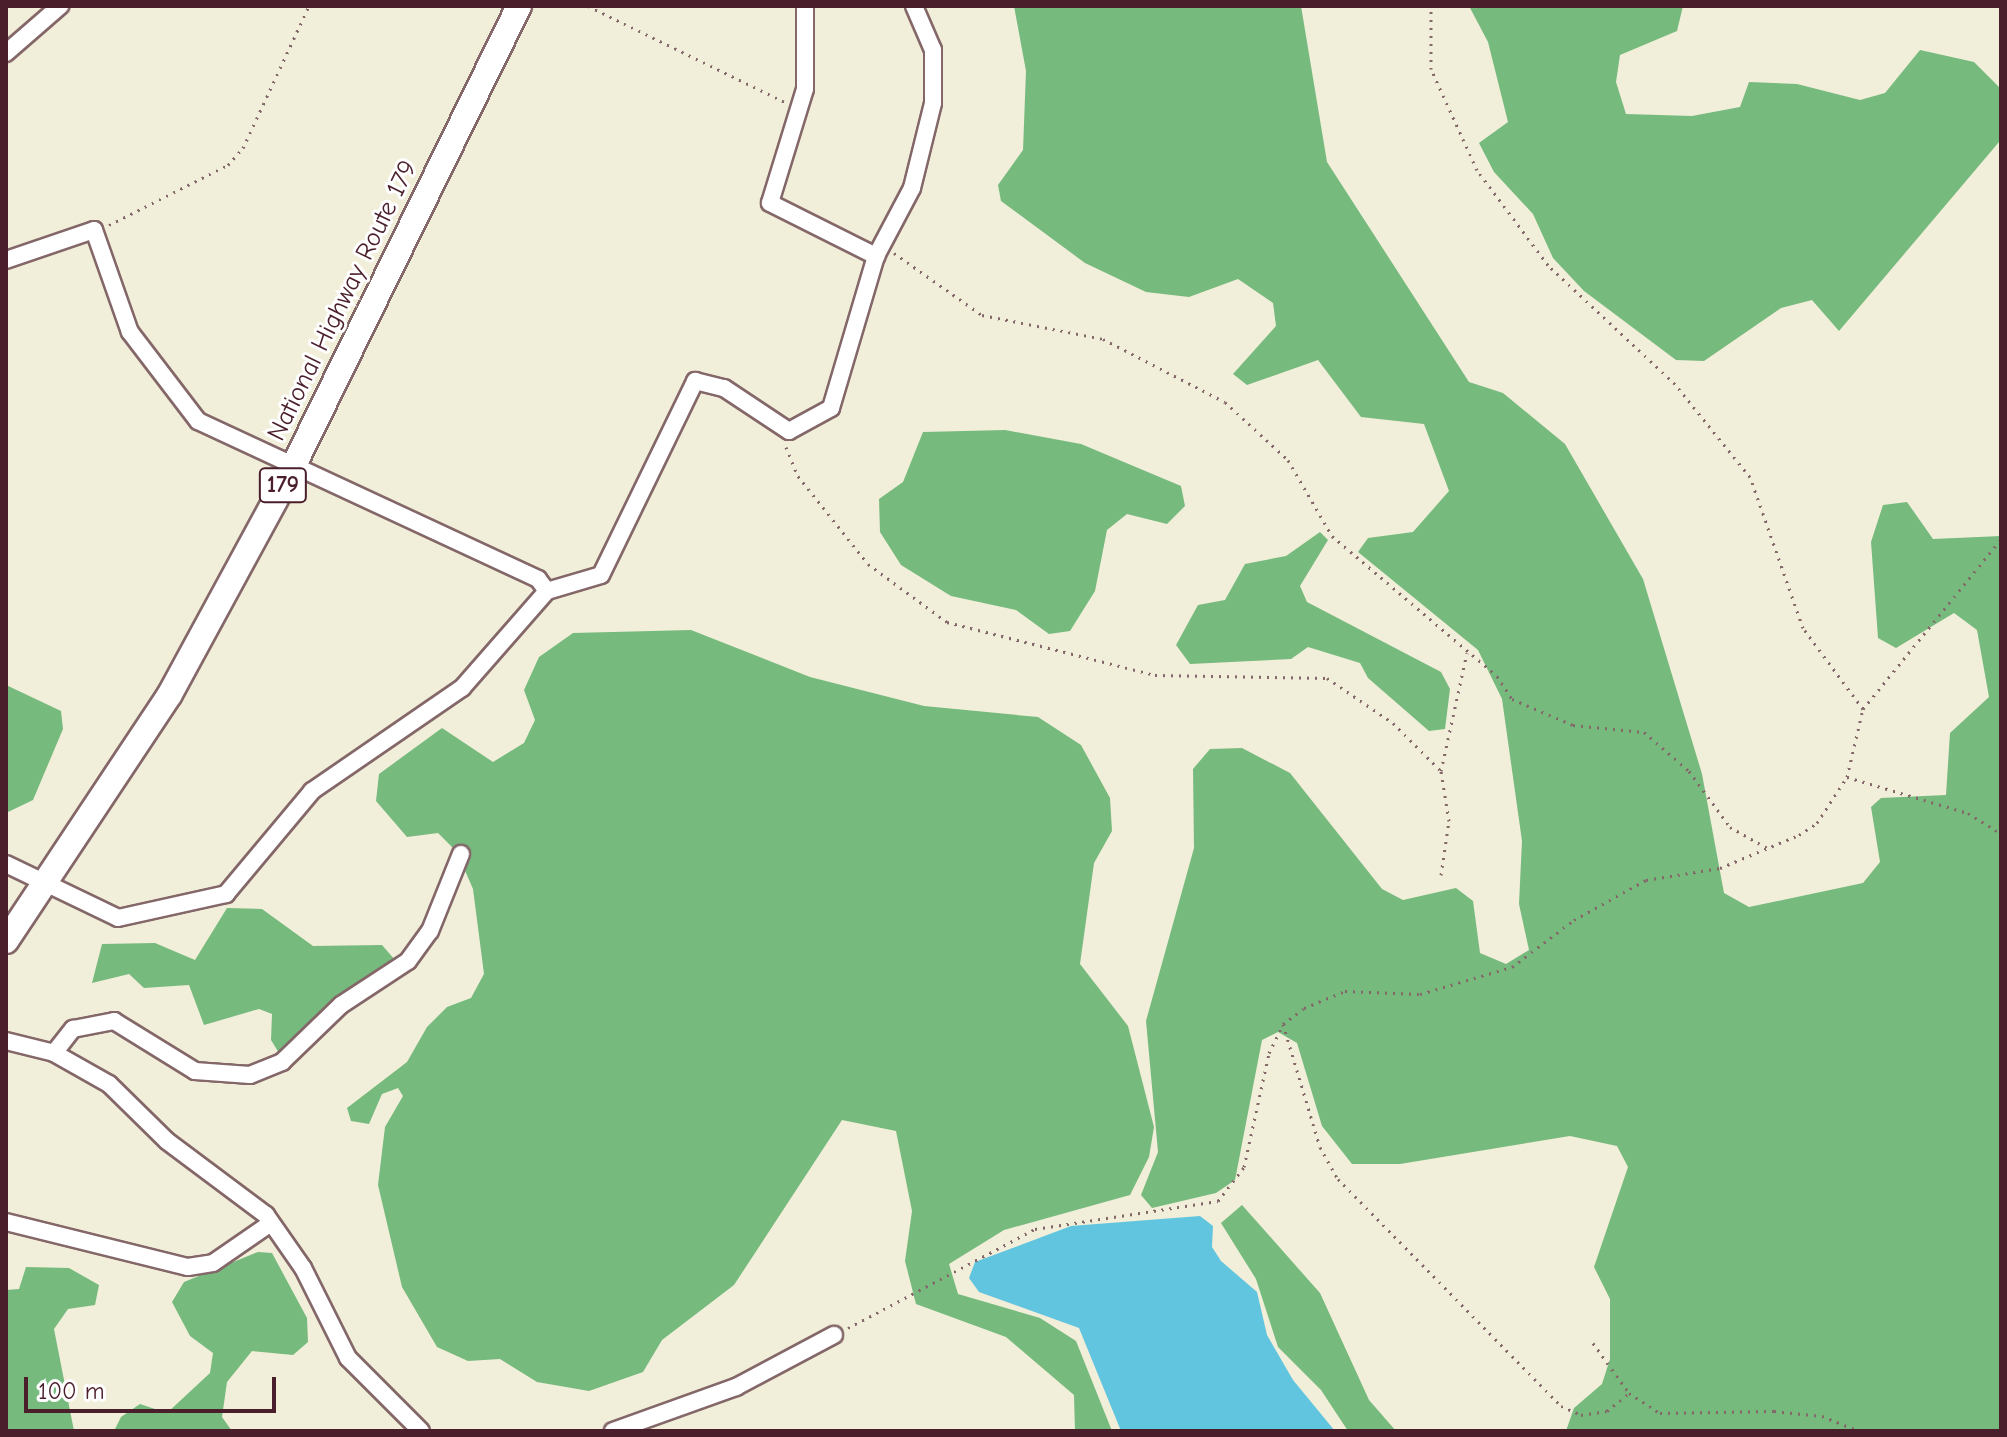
<!DOCTYPE html>
<style>
body{margin:0}
#map{position:relative;width:2007px;height:1437px;overflow:hidden;background:#f1eed9;font-family:"Comic Neue",sans-serif}
div>[style]{position:absolute}
.forest>*{inset:0;background:#76ba7e}
.water>*{inset:0;background:#61c5df}
.path>*{height:3px;margin-top:-1.5px;transform-origin:0;background:repeating-linear-gradient(90deg,#846768 0 2px,transparent 0 8px)}
.roads{filter:drop-shadow(2px 0 #846768) drop-shadow(-2px 0 #846768) drop-shadow(0 2px #846768) drop-shadow(0 -2px #846768)}
.minor>*{height:16px;margin:-8px;padding:0 8px;transform-origin:8px;border-radius:8px;background:#fff}
.highway>*{height:24px;margin:-12px;padding:0 12px;transform-origin:12px;border-radius:12px;background:#fff}
span{translate:-50% -50%;white-space:nowrap;text-align:center;line-height:1.15;-webkit-text-stroke:6px #fff;paint-order:stroke}
.shield-label span{padding:2px 6px;background:#fff;border:2px solid;border-radius:6px;-webkit-text-stroke-width:0}
.shield-label{font-size:24px;color:#4a1f2b;font-weight:700}
.street-label{font-size:26px;color:#4a1f2b}
.frame{position:absolute;inset:0;border:8px solid #4a1f2b;pointer-events:none}
.scale{position:absolute;left:24px;top:1377px;width:252px;height:36px;box-sizing:border-box;border:4px solid #4a1f2b;border-top:0;padding-left:10px;font-size:24px;line-height:28px;white-space:nowrap;color:#4a1f2b;-webkit-text-stroke:6px #fff;paint-order:stroke}
</style>
<div id="map">
<div class="forest">
<i style="clip-path:polygon(1014px 6px,1301px 6px,1327px 162px,1469px 382px,1503px 393px,1565px 444px,1643px 579px,1702px 774px,1724px 893px,1749px 907px,1863px 883px,1880px 862px,1871px 807px,1881px 798px,1946px 795px,1950px 733px,1989px 697px,1977px 630px,1954px 613px,1896px 648px,1878px 638px,1871px 542px,1883px 505px,1907px 502px,1933px 539px,2001px 536px,2001px 1431px,1566px 1431px,1574px 1408px,1602px 1384px,1610px 1359px,1610px 1299px,1594px 1267px,1628px 1167px,1617px 1146px,1570px 1136px,1400px 1164px,1352px 1164px,1322px 1126px,1297px 1043px,1278px 1032px,1262px 1040px,1235px 1180px,1216px 1193px,1152px 1208px,1141px 1195px,1158px 1152px,1146px 1021px,1194px 848px,1193px 769px,1210px 749px,1242px 748px,1290px 773px,1382px 889px,1403px 900px,1456px 888px,1473px 901px,1480px 953px,1506px 964px,1529px 950px,1519px 904px,1522px 841px,1502px 699px,1478px 650px,1358px 552px,1368px 538px,1413px 532px,1449px 491px,1424px 424px,1361px 417px,1318px 360px,1247px 385px,1233px 374px,1276px 326px,1273px 303px,1238px 279px,1189px 297px,1146px 292px,1085px 263px,1001px 201px,998px 185px,1023px 150px,1026px 71px)"></i>
<i style="clip-path:polygon(1469px 6px,1683px 6px,1677px 31px,1620px 55px,1616px 82px,1626px 114px,1692px 116px,1740px 107px,1749px 82px,1797px 84px,1860px 100px,1885px 93px,1920px 50px,1974px 62px,2001px 89px,1999px 142px,1839px 331px,1812px 300px,1781px 308px,1704px 361px,1676px 360px,1584px 291px,1553px 258px,1533px 214px,1494px 172px,1479px 143px,1508px 122px,1488px 42px)"></i>
<i style="clip-path:polygon(1005px 430px,1081px 444px,1181px 486px,1185px 506px,1167px 524px,1127px 514px,1107px 530px,1095px 591px,1070px 631px,1049px 634px,1016px 610px,951px 596px,901px 565px,880px 532px,879px 499px,903px 482px,923px 432px)"></i>
<i style="clip-path:polygon(1320px 532px,1328px 540px,1300px 586px,1307px 602px,1441px 672px,1450px 689px,1445px 729px,1429px 731px,1368px 678px,1360px 663px,1308px 647px,1291px 659px,1190px 664px,1176px 645px,1198px 605px,1225px 600px,1245px 564px,1286px 556px)"></i>
<i style="clip-path:polygon(691px 630px,810px 677px,924px 706px,1038px 717px,1081px 745px,1110px 798px,1112px 831px,1094px 863px,1080px 964px,1128px 1026px,1154px 1127px,1149px 1157px,1130px 1195px,1004px 1230px,949px 1264px,958px 1294px,1040px 1318px,1076px 1341px,1112px 1431px,1075px 1431px,1074px 1395px,1006px 1337px,916px 1304px,905px 1261px,912px 1211px,896px 1131px,842px 1120px,734px 1285px,662px 1340px,643px 1372px,589px 1391px,537px 1382px,500px 1359px,468px 1361px,437px 1347px,402px 1287px,378px 1185px,385px 1127px,403px 1096px,398px 1088px,382px 1094px,369px 1124px,351px 1121px,347px 1108px,407px 1062px,427px 1027px,447px 1007px,471px 998px,484px 974px,473px 889px,457px 852px,438px 833px,407px 837px,376px 801px,379px 774px,442px 728px,493px 762px,524px 743px,535px 720px,524px 690px,539px 657px,573px 633px)"></i>
<i style="clip-path:polygon(6px 685px,61px 711px,63px 729px,33px 800px,6px 813px)"></i>
<i style="clip-path:polygon(227px 908px,262px 909px,313px 946px,382px 945px,395px 960px,330px 1003px,302px 1041px,279px 1053px,271px 1040px,272px 1014px,259px 1009px,204px 1025px,189px 985px,144px 988px,129px 974px,92px 983px,102px 944px,155px 943px,195px 960px)"></i>
<i style="clip-path:polygon(1242px 1205px,1320px 1293px,1369px 1400px,1396px 1431px,1348px 1431px,1321px 1390px,1278px 1347px,1256px 1279px,1221px 1223px)"></i>
<i style="clip-path:polygon(258px 1252px,272px 1253px,307px 1318px,308px 1342px,293px 1355px,252px 1351px,227px 1382px,222px 1417px,232px 1431px,114px 1431px,121px 1417px,140px 1404px,167px 1413px,210px 1373px,213px 1353px,190px 1336px,172px 1302px,184px 1282px)"></i>
<i style="clip-path:polygon(26px 1267px,69px 1268px,99px 1285px,95px 1305px,68px 1309px,54px 1329px,74px 1431px,6px 1431px,6px 1290px,19px 1289px)"></i>
</div>
<div class="water">
<i style="clip-path:polygon(1200px 1216px,1213px 1226px,1212px 1247px,1221px 1261px,1257px 1292px,1267px 1335px,1293px 1380px,1335px 1431px,1121px 1431px,1079px 1328px,979px 1292px,969px 1278px,975px 1262px,1071px 1226px)"></i>
</div>
<div class="path">
<i style="left:588px;top:6px;width:219px;rotate:26deg"></i>
<i style="left:109px;top:225px;width:133px;rotate:-26.8deg"></i>
<i style="left:228px;top:165px;width:23px;rotate:-49deg"></i>
<i style="left:243px;top:148px;width:157px;rotate:-65.1deg"></i>
<i style="left:894px;top:253px;width:108px;rotate:35.2deg"></i>
<i style="left:982px;top:315px;width:123px;rotate:11.2deg"></i>
<i style="left:1103px;top:339px;width:137px;rotate:27.3deg"></i>
<i style="left:1225px;top:402px;width:86px;rotate:42.6deg"></i>
<i style="left:1288px;top:460px;width:88px;rotate:59.9deg"></i>
<i style="left:1332px;top:536px;width:216px;rotate:40.3deg"></i>
<i style="left:1497px;top:676px;width:27px;rotate:57deg"></i>
<i style="left:1512px;top:699px;width:66px;rotate:23.1deg"></i>
<i style="left:1573px;top:725px;width:71px;rotate:5.6deg"></i>
<i style="left:1644px;top:732px;width:60px;rotate:40.9deg"></i>
<i style="left:1689px;top:771px;width:69px;rotate:53.8deg"></i>
<i style="left:1730px;top:827px;width:45px;rotate:29.4deg"></i>
<i style="left:786px;top:447px;width:31px;rotate:68deg"></i>
<i style="left:798px;top:476px;width:112px;rotate:51.5deg"></i>
<i style="left:868px;top:564px;width:98px;rotate:36.3deg"></i>
<i style="left:947px;top:622px;width:215px;rotate:14.3deg"></i>
<i style="left:1155px;top:675px;width:172px;rotate:1deg"></i>
<i style="left:1327px;top:678px;width:80px;rotate:34.3deg"></i>
<i style="left:1393px;top:723px;width:68px;rotate:45deg"></i>
<i style="left:1863px;top:709px;width:219px;rotate:-50.9deg"></i>
<i style="left:1847px;top:777px;width:126px;rotate:16.6deg"></i>
<i style="left:1968px;top:813px;width:39px;rotate:32deg"></i>
<i style="left:1441px;top:875px;width:55px;rotate:-81.6deg"></i>
<i style="left:1449px;top:821px;width:51px;rotate:-99.1deg"></i>
<i style="left:1441px;top:771px;width:121px;rotate:-77.6deg"></i>
<i style="left:1283px;top:1024px;width:128px;rotate:73.3deg"></i>
<i style="left:1320px;top:1147px;width:37px;rotate:61deg"></i>
<i style="left:1338px;top:1179px;width:318px;rotate:45.5deg"></i>
<i style="left:1561px;top:1406px;width:22px;rotate:24deg"></i>
<i style="left:1581px;top:1415px;width:26px;rotate:-9deg"></i>
<i style="left:1607px;top:1411px;width:28px;rotate:-39deg"></i>
<i style="left:848px;top:1328px;width:212px;rotate:-27.9deg"></i>
<i style="left:1035px;top:1229px;width:185px;rotate:-8.7deg"></i>
<i style="left:1218px;top:1201px;width:43px;rotate:-52.6deg"></i>
<i style="left:1244px;top:1167px;width:117px;rotate:-77.6deg"></i>
<i style="left:1269px;top:1053px;width:32px;rotate:-64deg"></i>
<i style="left:1283px;top:1024px;width:26px;rotate:-37deg"></i>
<i style="left:1304px;top:1008px;width:44px;rotate:-22.5deg"></i>
<i style="left:1345px;top:991px;width:75px;rotate:2.3deg"></i>
<i style="left:1420px;top:994px;width:96px;rotate:-16.4deg"></i>
<i style="left:1512px;top:967px;width:78px;rotate:-37.2deg"></i>
<i style="left:1574px;top:920px;width:82px;rotate:-29.1deg"></i>
<i style="left:1646px;top:880px;width:75px;rotate:-9.2deg"></i>
<i style="left:1720px;top:868px;width:86px;rotate:-22.7deg"></i>
<i style="left:1799px;top:835px;width:22px;rotate:-34deg"></i>
<i style="left:1817px;top:823px;width:55px;rotate:-56.9deg"></i>
<i style="left:1847px;top:777px;width:70px;rotate:-76.8deg"></i>
<i style="left:1863px;top:709px;width:101px;rotate:-126.5deg"></i>
<i style="left:1803px;top:628px;width:160px;rotate:-109.3deg"></i>
<i style="left:1750px;top:477px;width:119px;rotate:-128.9deg"></i>
<i style="left:1675px;top:384px;width:174px;rotate:-136.9deg"></i>
<i style="left:1548px;top:265px;width:119px;rotate:-126.8deg"></i>
<i style="left:1477px;top:170px;width:111px;rotate:-114.5deg"></i>
<i style="left:1431px;top:69px;width:63px;rotate:-90deg"></i>
<i style="left:1593px;top:1343px;width:62px;rotate:54.2deg"></i>
<i style="left:1629px;top:1393px;width:37px;rotate:33deg"></i>
<i style="left:1660px;top:1413px;width:114px;rotate:-1deg"></i>
<i style="left:1774px;top:1411px;width:48px;rotate:5.9deg"></i>
<i style="left:1822px;top:1416px;width:40px;rotate:22deg"></i>
</div>
<div class="roads">
<div class="minor">
<i style="left:805px;top:6px;width:83px;rotate:90deg"></i>
<i style="left:805px;top:89px;width:119px;rotate:107.1deg"></i>
<i style="left:770px;top:203px;width:119px;rotate:26.6deg"></i>
<i style="left:6px;top:53px;width:72px;rotate:-41deg"></i>
<i style="left:6px;top:260px;width:93px;rotate:-18.8deg"></i>
<i style="left:94px;top:230px;width:108px;rotate:70.6deg"></i>
<i style="left:130px;top:332px;width:112px;rotate:52.6deg"></i>
<i style="left:198px;top:421px;width:375px;rotate:24.9deg"></i>
<i style="left:538px;top:579px;width:15px;rotate:53deg"></i>
<i style="left:6px;top:864px;width:124px;rotate:25.7deg"></i>
<i style="left:118px;top:918px;width:111px;rotate:-12.5deg"></i>
<i style="left:226px;top:894px;width:134px;rotate:-50.1deg"></i>
<i style="left:312px;top:791px;width:182px;rotate:-34.5deg"></i>
<i style="left:462px;top:688px;width:129px;rotate:-48.8deg"></i>
<i style="left:547px;top:591px;width:56px;rotate:-16.5deg"></i>
<i style="left:601px;top:575px;width:216px;rotate:-64.1deg"></i>
<i style="left:695px;top:381px;width:30px;rotate:14deg"></i>
<i style="left:724px;top:388px;width:78px;rotate:33.5deg"></i>
<i style="left:789px;top:431px;width:48px;rotate:-28.7deg"></i>
<i style="left:831px;top:408px;width:159px;rotate:-73.5deg"></i>
<i style="left:876px;top:256px;width:77px;rotate:-62.1deg"></i>
<i style="left:912px;top:188px;width:88px;rotate:-76.1deg"></i>
<i style="left:933px;top:103px;width:53px;rotate:-90deg"></i>
<i style="left:933px;top:50px;width:48px;rotate:-113.4deg"></i>
<i style="left:6px;top:1041px;width:49px;rotate:14deg"></i>
<i style="left:54px;top:1053px;width:63px;rotate:29.4deg"></i>
<i style="left:109px;top:1084px;width:81px;rotate:44.5deg"></i>
<i style="left:167px;top:1141px;width:124px;rotate:36.8deg"></i>
<i style="left:266px;top:1215px;width:65px;rotate:55.1deg"></i>
<i style="left:303px;top:1268px;width:101px;rotate:63.4deg"></i>
<i style="left:348px;top:1358px;width:103px;rotate:45deg"></i>
<i style="left:54px;top:1053px;width:31px;rotate:-52deg"></i>
<i style="left:73px;top:1029px;width:42px;rotate:-11deg"></i>
<i style="left:114px;top:1021px;width:95px;rotate:31.7deg"></i>
<i style="left:195px;top:1071px;width:55px;rotate:4.2deg"></i>
<i style="left:250px;top:1075px;width:35px;rotate:-22deg"></i>
<i style="left:282px;top:1062px;width:82px;rotate:-44deg"></i>
<i style="left:341px;top:1005px;width:80px;rotate:-33.3deg"></i>
<i style="left:408px;top:961px;width:37px;rotate:-54deg"></i>
<i style="left:430px;top:931px;width:83px;rotate:-68.1deg"></i>
<i style="left:6px;top:1222px;width:187px;rotate:13.9deg"></i>
<i style="left:188px;top:1267px;width:25px;rotate:-9deg"></i>
<i style="left:213px;top:1263px;width:70px;rotate:-34.6deg"></i>
<i style="left:613px;top:1431px;width:131px;rotate:-19.7deg"></i>
<i style="left:736px;top:1387px;width:111px;rotate:-28deg"></i>
</div>
<div class="highway">
<i style="left:6px;top:941px;width:296px;rotate:-56.4deg"></i>
<i style="left:170px;top:694px;width:258px;rotate:-61.5deg"></i>
<i style="left:293px;top:467px;width:513px;rotate:-63.88deg"></i>
</div>
</div>
<div class="shield-label">
<span style="left:283px;top:485px">179</span>
</div>
<div class="street-label">
<span style="left:343px;top:301px;rotate:-64deg">National Highway Route 179</span>
</div>
<div class="frame"></div>
<div class="scale">100 m</div>
</div>
